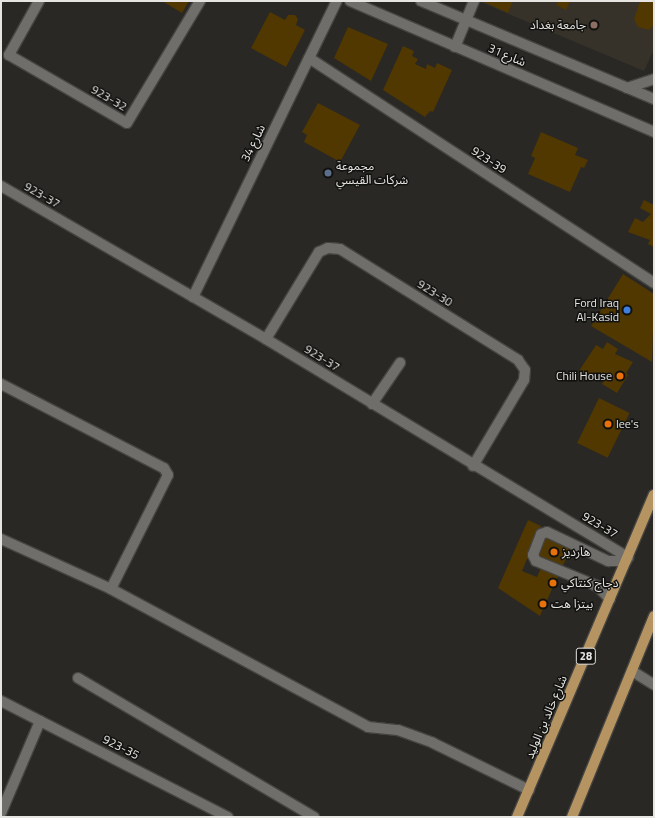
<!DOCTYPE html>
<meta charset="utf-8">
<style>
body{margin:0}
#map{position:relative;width:655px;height:818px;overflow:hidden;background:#292824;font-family:"Titillium Web","Noto Sans Arabic",sans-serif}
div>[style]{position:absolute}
.built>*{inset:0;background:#363229}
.building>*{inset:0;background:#513700;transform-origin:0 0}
.roads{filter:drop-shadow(1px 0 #454440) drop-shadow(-1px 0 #454440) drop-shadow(0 1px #454440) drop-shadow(0 -1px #454440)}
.minor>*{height:10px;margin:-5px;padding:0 5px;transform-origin:5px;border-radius:5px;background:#706e6a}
.major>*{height:10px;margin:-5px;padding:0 5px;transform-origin:5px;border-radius:5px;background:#b69462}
.dots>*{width:11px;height:11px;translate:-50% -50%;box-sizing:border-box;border:2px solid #11110f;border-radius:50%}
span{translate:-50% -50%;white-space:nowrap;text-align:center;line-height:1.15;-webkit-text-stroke:3px #11110f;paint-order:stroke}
.shield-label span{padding:1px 3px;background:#11110f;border:1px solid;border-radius:3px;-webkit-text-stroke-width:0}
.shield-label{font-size:11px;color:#e6e5e2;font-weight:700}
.poi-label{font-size:12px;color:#e6e5e2}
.right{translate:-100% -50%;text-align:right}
.left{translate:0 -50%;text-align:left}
.street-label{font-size:12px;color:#e6e5e2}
.frame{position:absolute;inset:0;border:2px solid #e6e5e2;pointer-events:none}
</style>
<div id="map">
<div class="built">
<i style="clip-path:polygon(478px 1px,654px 1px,654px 49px,644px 71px)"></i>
</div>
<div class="building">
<i style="clip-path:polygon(162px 1px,189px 1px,182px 13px)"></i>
<i style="clip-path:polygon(482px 1px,513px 1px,508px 13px)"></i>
<i style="clip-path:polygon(558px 1px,570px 1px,566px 10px,556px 5px)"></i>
<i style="clip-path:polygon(640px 1px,654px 1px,654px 25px,649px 30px,638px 27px,634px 19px)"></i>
<i style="clip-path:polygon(270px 12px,285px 20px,288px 15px,295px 15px,298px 19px,296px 25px,305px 30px,286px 67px,251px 48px)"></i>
<i style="clip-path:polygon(348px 27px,388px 44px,371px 81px,334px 58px)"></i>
<i style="clip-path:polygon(403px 46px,414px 51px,412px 56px,418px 59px,415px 64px,426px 69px,427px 64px,435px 68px,437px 63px,452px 70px,433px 112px,430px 111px,425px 117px,383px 90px)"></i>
<i style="clip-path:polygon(318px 103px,360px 125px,340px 162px,304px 142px,307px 135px,302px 132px)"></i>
<i style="clip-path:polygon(541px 132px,578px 148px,575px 155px,588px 160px,584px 168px,581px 167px,570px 192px,528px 174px,535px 158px,531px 156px)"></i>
<i style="clip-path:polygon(644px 200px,654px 205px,654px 247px,648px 244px,650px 240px,628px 232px,635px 218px,643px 222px,651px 214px,640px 208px)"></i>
<i style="clip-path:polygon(623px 274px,654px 294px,652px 362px,591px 326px)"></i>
<i style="clip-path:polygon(607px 342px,618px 349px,615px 354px,633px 362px,626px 373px,628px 375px,617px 393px,602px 384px,605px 379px,597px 374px,594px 380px,579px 371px,596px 345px,603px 349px)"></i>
<i style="left:599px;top:398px;width:34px;height:50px;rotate:26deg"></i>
<i style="clip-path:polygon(528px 520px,541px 526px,522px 571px,537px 577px,541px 568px,558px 576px,540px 616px,498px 588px)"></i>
<i style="left:547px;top:535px;width:27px;height:25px;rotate:24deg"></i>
</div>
<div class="roads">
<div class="minor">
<i style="left:39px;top:1px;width:62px;rotate:119.1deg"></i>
<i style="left:9px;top:55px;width:136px;rotate:30deg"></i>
<i style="left:127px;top:123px;width:142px;rotate:-59.1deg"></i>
<i style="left:350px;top:1px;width:331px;rotate:23.3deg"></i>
<i style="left:421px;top:1px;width:253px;rotate:22.8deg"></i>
<i style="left:455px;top:47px;width:50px;rotate:-67.6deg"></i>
<i style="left:309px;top:58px;width:412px;rotate:33.1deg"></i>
<i style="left:627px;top:88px;width:28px;rotate:-18deg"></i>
<i style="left:1px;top:186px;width:306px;rotate:30deg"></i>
<i style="left:266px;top:339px;width:423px;rotate:31.1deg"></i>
<i style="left:193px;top:297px;width:329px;rotate:-64.1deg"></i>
<i style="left:266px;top:339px;width:102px;rotate:-58.7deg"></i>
<i style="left:319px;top:252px;width:10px;rotate:-24deg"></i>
<i style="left:328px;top:248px;width:12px;rotate:5deg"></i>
<i style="left:340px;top:249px;width:210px;rotate:31.9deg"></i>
<i style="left:518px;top:360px;width:12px;rotate:55deg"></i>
<i style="left:525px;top:370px;width:10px;rotate:96deg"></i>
<i style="left:524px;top:380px;width:100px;rotate:120.7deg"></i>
<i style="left:1px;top:384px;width:183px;rotate:27.3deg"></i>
<i style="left:164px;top:468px;width:8px;rotate:60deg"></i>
<i style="left:168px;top:475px;width:127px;rotate:116.6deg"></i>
<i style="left:372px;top:404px;width:50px;rotate:-55.7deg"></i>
<i style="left:1px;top:539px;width:121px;rotate:24.4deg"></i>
<i style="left:111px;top:589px;width:292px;rotate:28.2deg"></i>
<i style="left:368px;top:727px;width:30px;rotate:6deg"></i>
<i style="left:398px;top:730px;width:37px;rotate:20deg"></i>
<i style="left:433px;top:743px;width:107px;rotate:26.1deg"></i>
<i style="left:610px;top:599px;width:18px;rotate:-135deg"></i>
<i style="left:597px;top:586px;width:66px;rotate:-157.7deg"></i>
<i style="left:536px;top:561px;width:7px;rotate:-117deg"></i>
<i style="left:533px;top:555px;width:22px;rotate:-69deg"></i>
<i style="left:541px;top:534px;width:6px;rotate:-18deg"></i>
<i style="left:547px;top:532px;width:68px;rotate:25.4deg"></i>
<i style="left:608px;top:561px;width:18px"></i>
<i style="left:632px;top:671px;width:26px;rotate:32deg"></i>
<i style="left:78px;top:678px;width:274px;rotate:30.5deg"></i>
<i style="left:1px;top:701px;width:255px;rotate:27.1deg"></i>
<i style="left:1px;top:813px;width:100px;rotate:-67deg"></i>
</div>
<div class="major">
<i style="left:517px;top:817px;width:350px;rotate:-67deg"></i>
<i style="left:572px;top:817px;width:217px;rotate:-67.8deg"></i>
</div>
</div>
<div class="dots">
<i style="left:594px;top:25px;background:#8d6e63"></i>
<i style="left:328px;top:173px;background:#5c6f8a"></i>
<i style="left:627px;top:310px;background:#3f7fe0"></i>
<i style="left:620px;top:376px;background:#e8710a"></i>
<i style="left:608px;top:424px;background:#e8710a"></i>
<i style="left:554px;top:552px;background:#e8710a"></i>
<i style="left:553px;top:583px;background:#e8710a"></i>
<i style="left:543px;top:604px;background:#e8710a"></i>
</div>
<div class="shield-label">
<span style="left:586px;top:656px">28</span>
</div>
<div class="poi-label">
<span class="right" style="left:586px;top:25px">جامعة بغداد</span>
<span class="left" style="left:336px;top:173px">مجموعة<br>شركات القيسي</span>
<span class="right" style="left:619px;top:310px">Ford Iraq<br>Al-Kasid</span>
<span class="right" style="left:612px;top:376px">Chili House</span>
<span class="left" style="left:616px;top:424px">lee's</span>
<span class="left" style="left:562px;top:552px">هارديز</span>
<span class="left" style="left:561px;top:583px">دجاج كنتاكي</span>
<span class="left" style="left:551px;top:604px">بيتزا هت</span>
</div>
<div class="street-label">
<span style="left:507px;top:55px;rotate:23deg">شارع 31</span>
<span style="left:109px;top:98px;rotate:30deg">923-32</span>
<span style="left:253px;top:143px;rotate:-64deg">شارع 34</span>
<span style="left:489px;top:160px;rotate:33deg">923-39</span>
<span style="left:42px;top:195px;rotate:30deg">923-37</span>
<span style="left:435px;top:293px;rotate:32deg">923-30</span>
<span style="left:322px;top:358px;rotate:32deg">923-37</span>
<span style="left:600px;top:525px;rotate:31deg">923-37</span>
<span style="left:546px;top:717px;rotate:-67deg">شارع خالد بن الوليد</span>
<span style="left:121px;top:747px;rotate:27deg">923-35</span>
</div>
<div class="frame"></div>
</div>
